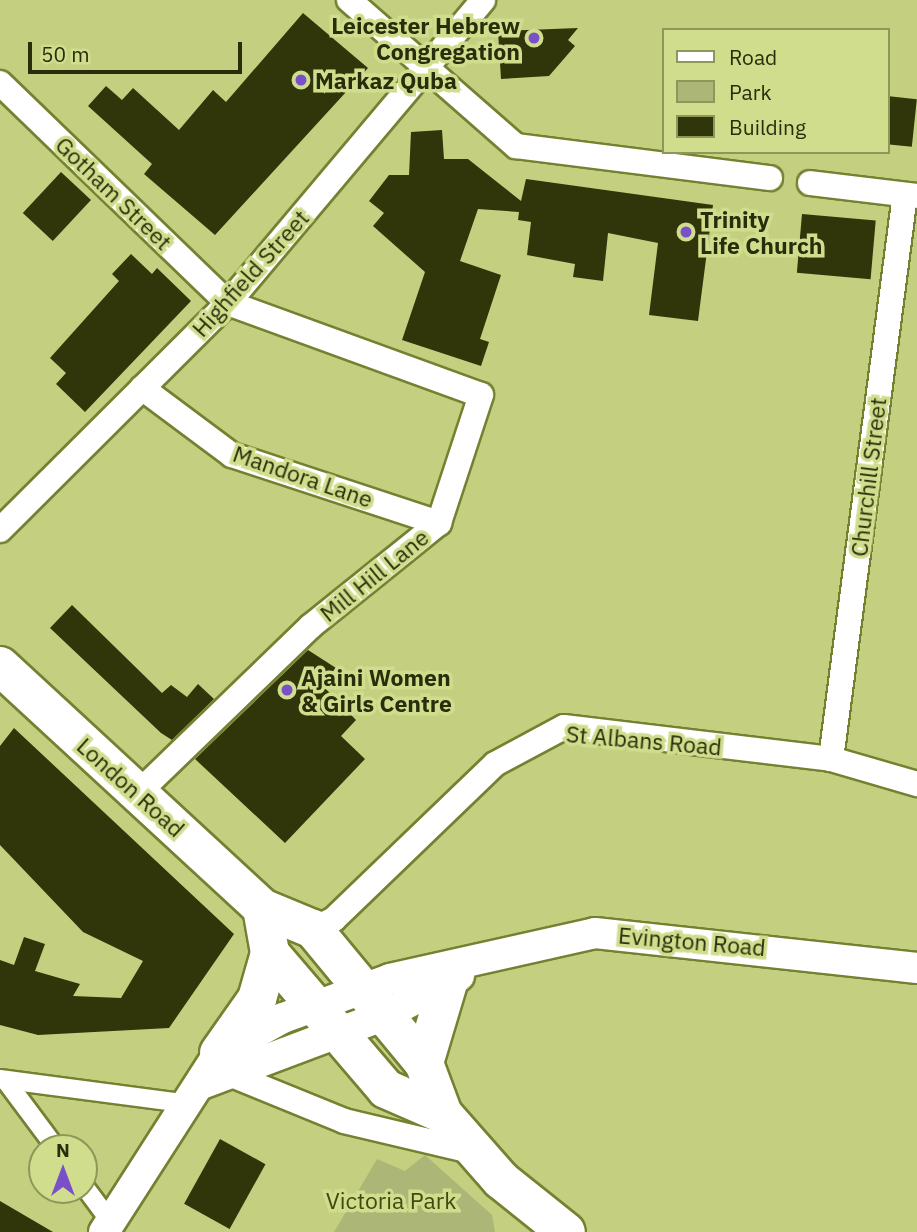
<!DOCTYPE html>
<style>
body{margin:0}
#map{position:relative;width:917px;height:1232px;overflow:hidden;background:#c4d080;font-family:"IBM Plex Sans",sans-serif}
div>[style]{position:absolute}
.green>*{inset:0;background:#acb677}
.building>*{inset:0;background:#30350a;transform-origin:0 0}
.roads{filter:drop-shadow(2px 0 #768031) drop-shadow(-2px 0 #768031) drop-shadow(0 2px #768031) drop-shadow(0 -2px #768031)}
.pedestrian>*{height:18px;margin:-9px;padding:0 9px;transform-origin:9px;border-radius:9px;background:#fff}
.minor>*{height:24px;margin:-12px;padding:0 12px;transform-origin:12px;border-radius:12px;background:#fff}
.tertiary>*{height:30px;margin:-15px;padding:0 15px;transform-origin:15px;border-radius:15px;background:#fff}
.primary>*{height:38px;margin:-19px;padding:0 19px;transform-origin:19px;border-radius:19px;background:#fff}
.dots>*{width:19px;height:19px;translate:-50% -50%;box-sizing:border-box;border:4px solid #d0dd8c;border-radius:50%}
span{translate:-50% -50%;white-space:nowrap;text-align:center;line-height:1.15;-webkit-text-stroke:7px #d0dd8c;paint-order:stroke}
.poi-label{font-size:23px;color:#292d0b;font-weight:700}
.right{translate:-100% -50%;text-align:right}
.left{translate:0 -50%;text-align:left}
.street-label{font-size:23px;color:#292d0b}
.park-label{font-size:23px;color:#424811}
.legend{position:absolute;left:662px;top:28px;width:228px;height:126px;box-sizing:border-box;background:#d0dd8c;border:2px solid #8d9758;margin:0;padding:9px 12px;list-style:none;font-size:21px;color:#292d0b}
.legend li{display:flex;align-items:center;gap:14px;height:35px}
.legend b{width:35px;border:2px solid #8d9758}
.north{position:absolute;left:28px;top:1134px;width:70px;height:70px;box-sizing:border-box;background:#d0dd8c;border:2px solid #8d9758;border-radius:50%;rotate:0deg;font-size:19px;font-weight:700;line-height:28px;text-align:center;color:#292d0b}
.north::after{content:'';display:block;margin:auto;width:24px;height:32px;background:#7a50c9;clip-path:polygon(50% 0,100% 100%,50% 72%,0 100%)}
.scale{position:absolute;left:28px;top:42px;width:214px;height:32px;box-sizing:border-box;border:4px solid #292d0b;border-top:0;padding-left:9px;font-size:21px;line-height:24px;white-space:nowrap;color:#292d0b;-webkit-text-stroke:5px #d0dd8c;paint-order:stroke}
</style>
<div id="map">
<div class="green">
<i style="clip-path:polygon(425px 1155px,492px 1215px,495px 1232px,334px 1232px,377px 1159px,405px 1171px)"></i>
</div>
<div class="building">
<i style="clip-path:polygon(303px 13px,368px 68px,215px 235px,144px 174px,152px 164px,88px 106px,106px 86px,122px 100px,133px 88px,179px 130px,213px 90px,226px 102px)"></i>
<i style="clip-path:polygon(578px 28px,568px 40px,575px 46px,549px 76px,501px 79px,498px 31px)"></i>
<i style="left:887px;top:96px;width:30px;height:48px;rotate:6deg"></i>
<i style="clip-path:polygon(442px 130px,444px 159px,468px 159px,521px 201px,526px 179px,713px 205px,698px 321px,649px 315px,658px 243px,608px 233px,603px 281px,573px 277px,575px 264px,527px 255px,531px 222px,518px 220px,519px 212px,478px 209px,460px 261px,501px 275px,480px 339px,489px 342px,481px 366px,402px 340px,425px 272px,373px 226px,384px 213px,369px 201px,389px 175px,409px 175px,411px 132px)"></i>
<i style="left:61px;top:172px;width:41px;height:56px;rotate:43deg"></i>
<i style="left:802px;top:214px;width:74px;height:59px;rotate:5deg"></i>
<i style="clip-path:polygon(131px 254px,152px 274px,157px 268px,191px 301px,85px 412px,56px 384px,66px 373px,50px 358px,119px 281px,112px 274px)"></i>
<i style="clip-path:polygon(72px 605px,162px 693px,171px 685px,187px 697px,198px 684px,214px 699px,172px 740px,161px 733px,50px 628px)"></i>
<i style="clip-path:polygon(308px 650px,336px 668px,321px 684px,356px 720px,341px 736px,365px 759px,285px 843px,195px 759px)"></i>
<i style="clip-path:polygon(14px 728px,234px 934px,169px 1028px,38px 1035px,0 1025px,0 960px,14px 965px,24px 937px,45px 944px,35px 971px,80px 984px,73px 996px,121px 998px,143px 961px,83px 932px,0 845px,0 746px)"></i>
<i style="left:220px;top:1139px;width:52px;height:74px;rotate:29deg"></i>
<i style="clip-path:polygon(0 1201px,53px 1232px,0 1232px)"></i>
</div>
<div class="roads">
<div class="pedestrian">
<i style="left:0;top:1079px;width:185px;rotate:7.5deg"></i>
<i style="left:6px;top:1081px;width:84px;rotate:53.3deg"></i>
<i style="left:84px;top:1186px;width:44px;rotate:53.4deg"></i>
</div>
<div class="minor">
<i style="left:349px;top:0;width:222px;rotate:41.2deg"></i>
<i style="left:516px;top:146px;width:256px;rotate:7.2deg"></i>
<i style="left:0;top:83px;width:317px;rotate:44deg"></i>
<i style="left:228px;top:303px;width:269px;rotate:20deg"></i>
<i style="left:481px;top:395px;width:135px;rotate:108.2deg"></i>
<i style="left:439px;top:523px;width:164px;rotate:141.2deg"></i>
<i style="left:311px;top:626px;width:239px;rotate:136deg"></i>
<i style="left:810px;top:183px;width:108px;rotate:6.9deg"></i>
<i style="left:142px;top:388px;width:112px;rotate:36.7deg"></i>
<i style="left:232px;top:455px;width:218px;rotate:18.2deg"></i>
<i style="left:0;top:530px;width:322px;rotate:-44.9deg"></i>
<i style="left:228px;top:303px;width:396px;rotate:-49.9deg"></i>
<i style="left:831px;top:759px;width:569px;rotate:-82.53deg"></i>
<i style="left:313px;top:929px;width:23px;rotate:-25deg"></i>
<i style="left:334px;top:919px;width:223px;rotate:-43.9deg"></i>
<i style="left:495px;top:764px;width:78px;rotate:-28.2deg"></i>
<i style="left:564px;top:727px;width:269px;rotate:6.8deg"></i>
<i style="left:831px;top:759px;width:90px;rotate:16.2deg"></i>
<i style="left:234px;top:1076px;width:119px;rotate:22.2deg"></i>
<i style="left:344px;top:1121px;width:135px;rotate:13.3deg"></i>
</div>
<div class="tertiary">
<i style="left:199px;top:1085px;width:197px;rotate:-20.6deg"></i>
<i style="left:383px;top:1016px;width:86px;rotate:-27.8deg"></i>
<i style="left:104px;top:1232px;width:213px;rotate:-57.3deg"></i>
<i style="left:219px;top:1053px;width:73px;rotate:-28.7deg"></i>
<i style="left:283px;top:1018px;width:114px;rotate:-20deg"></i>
<i style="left:390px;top:979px;width:210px;rotate:-12.6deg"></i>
<i style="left:595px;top:933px;width:324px;rotate:6.2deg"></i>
</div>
<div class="primary">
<i style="left:0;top:666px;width:357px;rotate:42.7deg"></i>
<i style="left:262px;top:908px;width:55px;rotate:22.4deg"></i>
<i style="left:313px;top:929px;width:174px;rotate:50.4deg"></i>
<i style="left:424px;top:1063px;width:54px;rotate:69.6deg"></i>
<i style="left:443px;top:1114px;width:88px;rotate:48.7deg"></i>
<i style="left:501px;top:1180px;width:83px;rotate:38.7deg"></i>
<i style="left:262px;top:908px;width:46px;rotate:79.9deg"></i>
<i style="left:270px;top:953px;width:179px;rotate:49.5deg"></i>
<i style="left:386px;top:1089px;width:62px;rotate:23.7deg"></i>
<i style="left:219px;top:1053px;width:66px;rotate:-54.9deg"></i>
<i style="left:257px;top:999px;width:48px;rotate:-74.2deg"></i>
<i style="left:424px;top:1063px;width:84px;rotate:-73.3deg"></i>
</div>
</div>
<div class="dots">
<i style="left:534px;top:38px;background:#7a50c9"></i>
<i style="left:301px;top:80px;background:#7a50c9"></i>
<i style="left:686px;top:232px;background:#7a50c9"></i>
<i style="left:287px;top:690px;background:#7a50c9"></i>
</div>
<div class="poi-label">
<span class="right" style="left:520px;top:38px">Leicester Hebrew<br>Congregation</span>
<span class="left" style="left:315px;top:80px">Markaz Quba</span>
<span class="left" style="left:700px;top:232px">Trinity<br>Life Church</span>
<span class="left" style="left:301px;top:690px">Ajaini Women<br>&amp; Girls Centre</span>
</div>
<div class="street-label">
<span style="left:114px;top:193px;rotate:44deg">Gotham Street</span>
<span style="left:250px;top:273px;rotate:-48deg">Highfield Street</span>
<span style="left:303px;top:476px;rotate:19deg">Mandora Lane</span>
<span style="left:868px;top:477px;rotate:-83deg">Churchill Street</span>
<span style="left:374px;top:575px;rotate:-39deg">Mill Hill Lane</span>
<span style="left:644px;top:740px;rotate:5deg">St Albans Road</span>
<span style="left:131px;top:787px;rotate:42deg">London Road</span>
<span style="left:692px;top:941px;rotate:5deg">Evington Road</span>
</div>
<div class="park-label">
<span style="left:391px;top:1200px">Victoria Park</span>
</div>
<ul class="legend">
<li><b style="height:9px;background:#fff"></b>Road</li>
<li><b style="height:19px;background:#acb677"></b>Park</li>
<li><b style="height:19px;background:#30350a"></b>Building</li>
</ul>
<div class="north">N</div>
<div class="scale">50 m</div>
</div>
